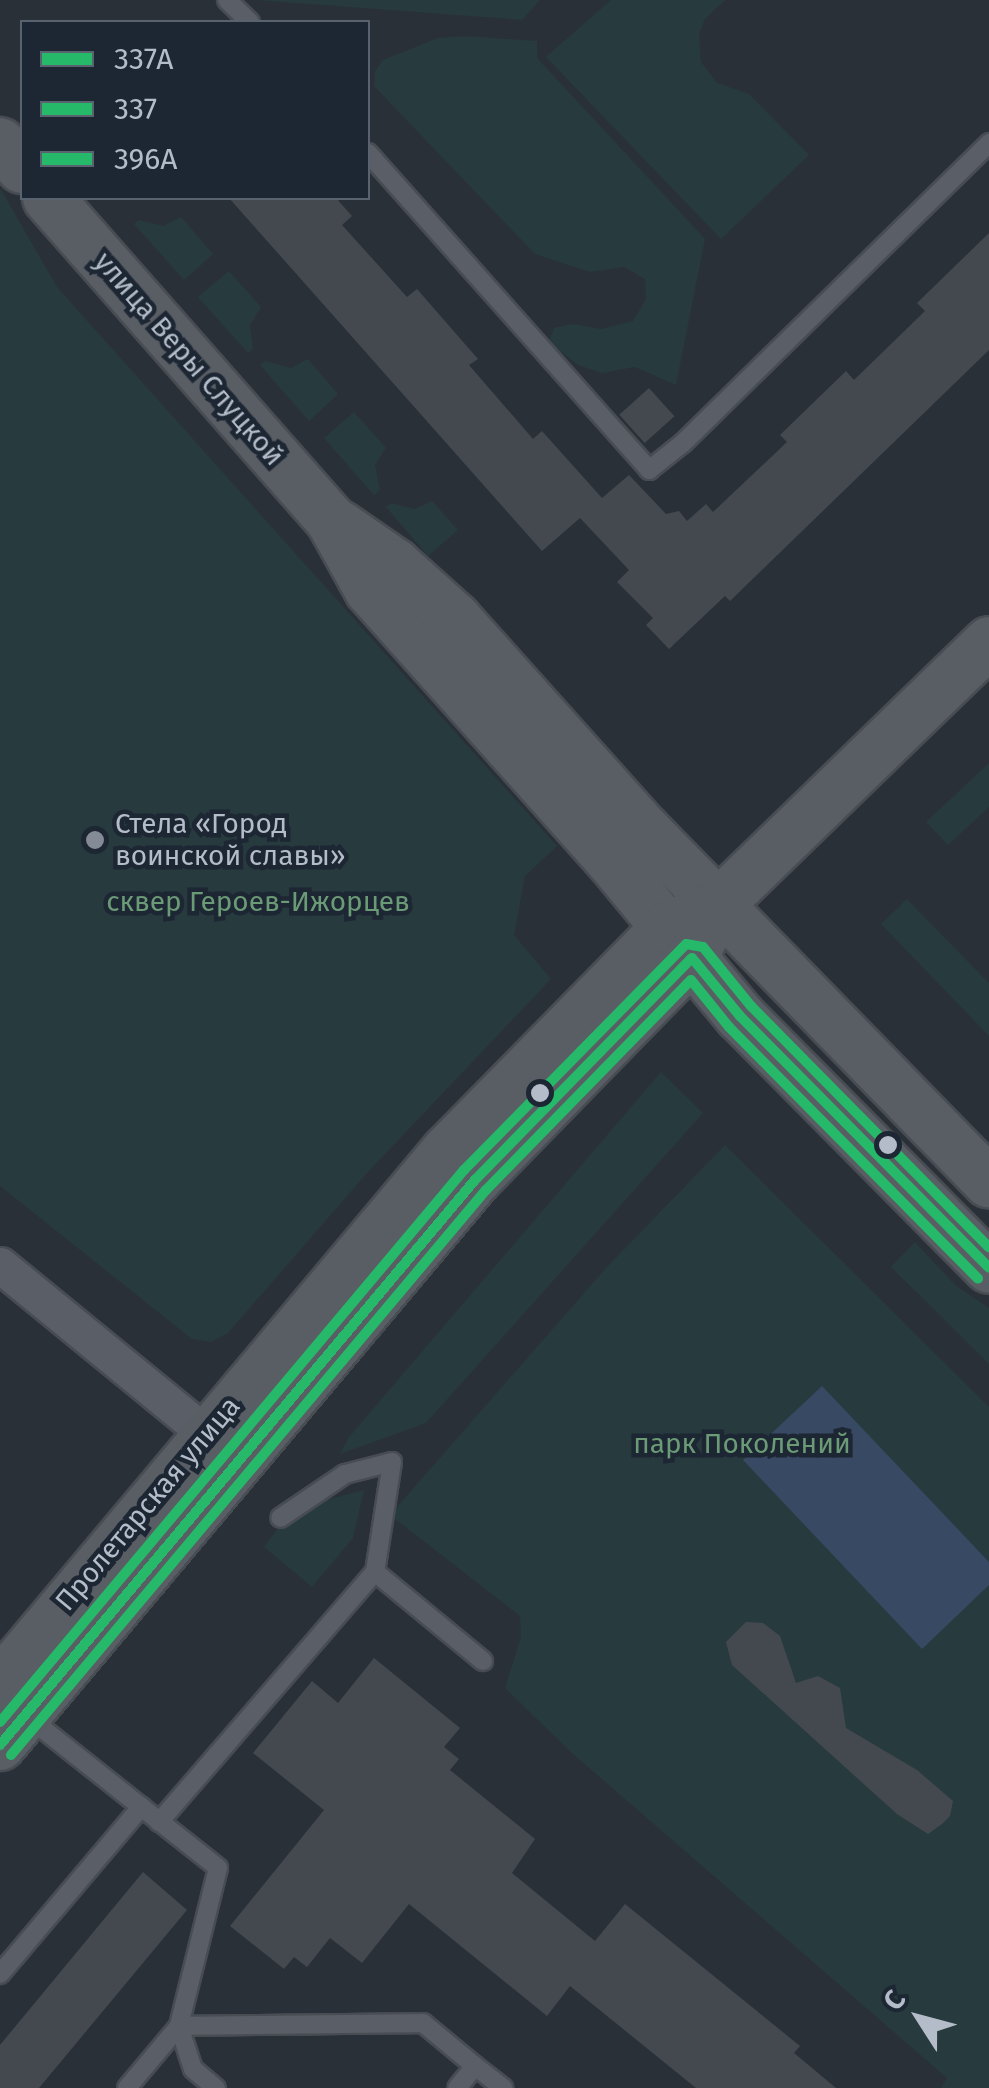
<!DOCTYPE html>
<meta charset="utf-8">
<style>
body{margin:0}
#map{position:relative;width:989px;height:2088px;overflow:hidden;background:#2a3038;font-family:"Fira Sans",sans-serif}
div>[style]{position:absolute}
.green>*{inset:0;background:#273a3e}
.water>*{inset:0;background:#384963}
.building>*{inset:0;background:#444950;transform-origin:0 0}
.roads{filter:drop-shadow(2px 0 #484c53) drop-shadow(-2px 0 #484c53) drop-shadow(0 2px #484c53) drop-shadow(0 -2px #484c53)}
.lane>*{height:18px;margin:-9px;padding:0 9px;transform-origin:9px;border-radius:9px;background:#5a5e66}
.street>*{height:35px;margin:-17.5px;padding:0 17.5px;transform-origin:17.5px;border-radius:17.5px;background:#5a5e66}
.secondary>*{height:50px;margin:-25px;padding:0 25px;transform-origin:25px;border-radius:25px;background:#595d64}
.bus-1>*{height:10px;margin:-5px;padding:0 5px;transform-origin:5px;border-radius:5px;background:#26b969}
.bus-2>*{height:10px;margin:-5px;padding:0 5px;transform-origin:5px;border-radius:5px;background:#26b969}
.bus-3>*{height:10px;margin:-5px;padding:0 5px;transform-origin:5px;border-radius:5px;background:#26b969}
.dots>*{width:28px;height:28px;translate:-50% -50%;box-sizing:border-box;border:5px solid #1d2633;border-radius:50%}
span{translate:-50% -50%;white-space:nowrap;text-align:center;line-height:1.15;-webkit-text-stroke:9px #1d2633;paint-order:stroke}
.street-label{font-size:28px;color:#b4bcc9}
.poi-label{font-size:28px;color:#b4bcc9}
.left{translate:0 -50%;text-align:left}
.park-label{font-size:28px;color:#6b9a76}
.legend{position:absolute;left:20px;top:20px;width:350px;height:180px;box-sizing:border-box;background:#1d2633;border:2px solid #59626f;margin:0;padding:12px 18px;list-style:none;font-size:30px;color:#b4bcc9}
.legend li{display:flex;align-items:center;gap:20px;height:50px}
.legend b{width:50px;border:2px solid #59626f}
.north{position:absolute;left:869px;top:1968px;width:100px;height:100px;-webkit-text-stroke:8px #1d2633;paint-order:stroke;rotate:306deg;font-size:28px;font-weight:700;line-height:40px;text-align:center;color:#b4bcc9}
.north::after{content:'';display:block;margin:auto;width:35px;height:45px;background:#b4bcc9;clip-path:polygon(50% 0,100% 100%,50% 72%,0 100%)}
</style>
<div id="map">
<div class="green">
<i style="clip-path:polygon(257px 0,540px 0,522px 20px)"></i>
<i style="clip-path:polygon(611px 0,725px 0,705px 19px,699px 34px,701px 62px,717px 83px,749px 94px,809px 155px,721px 239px,546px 57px)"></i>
<i style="clip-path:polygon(465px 36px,537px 41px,537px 58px,705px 239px,676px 385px,635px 367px,602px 373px,578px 365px,549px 342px,554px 328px,572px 324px,601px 329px,633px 321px,646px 299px,645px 279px,624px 267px,590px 272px,535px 254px,374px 86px,375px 71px,383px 60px,438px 38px)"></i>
<i style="clip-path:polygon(0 188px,57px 287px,557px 846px,525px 876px,514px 935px,551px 979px,367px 1173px,228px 1333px,211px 1342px,192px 1339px,0 1186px)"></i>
<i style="clip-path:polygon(181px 217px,213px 254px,184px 280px,134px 224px,139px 220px,163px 226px)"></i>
<i style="clip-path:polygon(229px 271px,261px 307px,250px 325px,253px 349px,248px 353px,198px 297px)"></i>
<i style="clip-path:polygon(308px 359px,338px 394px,309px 421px,260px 365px,265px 361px,291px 368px)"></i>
<i style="clip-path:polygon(354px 412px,386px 448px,375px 465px,380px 490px,374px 495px,324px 438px)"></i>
<i style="clip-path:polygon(432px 501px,458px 530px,428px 556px,386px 507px,391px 503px,415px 509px)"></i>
<i style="clip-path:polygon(989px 763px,989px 807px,948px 845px,926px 822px)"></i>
<i style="clip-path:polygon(907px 899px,989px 983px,989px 1036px,881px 924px)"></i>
<i style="clip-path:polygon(661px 1072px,703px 1113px,426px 1423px,340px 1454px,349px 1437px)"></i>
<i style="clip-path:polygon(725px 1145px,989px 1407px,989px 2088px,941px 2088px,947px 2078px,573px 1754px,505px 1688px,521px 1637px,520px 1616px,390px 1515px,606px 1268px)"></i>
<i style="clip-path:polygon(915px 1242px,955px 1285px,989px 1308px,989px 1364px,891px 1267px)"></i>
<i style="clip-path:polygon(364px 1490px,353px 1538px,312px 1587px,264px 1547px,279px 1527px,311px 1504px)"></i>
</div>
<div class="water">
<i style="clip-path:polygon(822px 1386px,989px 1562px,989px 1585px,922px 1649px,743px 1460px)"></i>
</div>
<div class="building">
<i style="clip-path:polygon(229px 198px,336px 198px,352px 216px,342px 225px,407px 297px,417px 289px,478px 359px,469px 365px,533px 439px,542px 431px,602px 498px,629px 475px,666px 514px,679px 511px,687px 521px,706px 504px,713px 512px,787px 442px,780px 435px,846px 371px,854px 380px,925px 311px,917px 303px,989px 233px,989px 350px,730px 601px,725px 596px,669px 649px,646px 625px,653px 618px,617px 582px,629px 570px,580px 518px,542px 551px)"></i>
<i style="left:649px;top:388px;width:38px;height:40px;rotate:48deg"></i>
<i style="clip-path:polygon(746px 1622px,763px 1623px,780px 1636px,796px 1683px,818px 1676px,840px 1688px,846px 1728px,917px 1770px,953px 1801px,950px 1816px,942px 1824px,928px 1834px,897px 1814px,732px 1665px,726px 1642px)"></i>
<i style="clip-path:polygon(374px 1658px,460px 1728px,444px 1747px,459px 1759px,450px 1770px,535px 1839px,512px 1873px,595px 1941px,625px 1904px,800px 2046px,794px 2053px,836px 2088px,696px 2088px,570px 1986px,547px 2016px,409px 1904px,362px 1963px,330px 1938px,307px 1967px,294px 1957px,284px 1969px,230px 1926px,324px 1810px,253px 1753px,312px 1681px,338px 1703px)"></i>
<i style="clip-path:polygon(143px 1872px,187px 1910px,39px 2088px,0 2088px,0 2045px)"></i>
</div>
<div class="roads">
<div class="lane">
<i style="left:227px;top:0;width:32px;rotate:44deg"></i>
<i style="left:368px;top:153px;width:424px;rotate:48.4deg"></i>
<i style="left:649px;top:470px;width:43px;rotate:-38.5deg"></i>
<i style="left:683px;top:443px;width:429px;rotate:-44.4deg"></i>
<i style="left:375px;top:1572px;width:140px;rotate:39.5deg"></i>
<i style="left:29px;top:1718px;width:241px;rotate:38.4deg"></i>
<i style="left:218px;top:1868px;width:163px;rotate:103.9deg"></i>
<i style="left:179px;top:2026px;width:45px;rotate:72deg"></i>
<i style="left:193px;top:2069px;width:30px;rotate:40deg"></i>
<i style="left:159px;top:1822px;width:330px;rotate:-49.2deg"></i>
<i style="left:375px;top:1572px;width:111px;rotate:-81.2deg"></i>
<i style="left:392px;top:1462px;width:49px;rotate:165.7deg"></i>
<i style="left:345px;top:1474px;width:78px;rotate:145.9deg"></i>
<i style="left:0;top:1974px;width:219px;rotate:-49.8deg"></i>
<i style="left:475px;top:2066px;width:36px;rotate:38deg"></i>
<i style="left:127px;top:2088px;width:81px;rotate:-50deg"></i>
<i style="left:179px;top:2026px;width:244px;rotate:-0.7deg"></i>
<i style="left:423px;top:2023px;width:67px;rotate:39.6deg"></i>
<i style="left:475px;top:2066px;width:28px;rotate:129deg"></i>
</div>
<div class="street">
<i style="left:0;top:1265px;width:292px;rotate:39.3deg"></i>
</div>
<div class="secondary">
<i style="left:0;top:143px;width:33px;rotate:49deg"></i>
<i style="left:48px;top:198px;width:429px;rotate:48.7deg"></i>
<i style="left:331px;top:520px;width:80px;rotate:60.9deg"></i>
<i style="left:370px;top:590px;width:361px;rotate:48.3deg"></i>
<i style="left:610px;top:859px;width:204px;rotate:50.4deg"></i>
<i style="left:740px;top:1016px;width:354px;rotate:45.3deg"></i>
<i style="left:340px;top:526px;width:67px;rotate:34.6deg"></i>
<i style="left:395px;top:564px;width:82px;rotate:42deg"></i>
<i style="left:456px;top:619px;width:282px;rotate:48.2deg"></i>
<i style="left:644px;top:829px;width:494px;rotate:45.7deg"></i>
<i style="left:0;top:1684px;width:696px;rotate:-50.02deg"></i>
<i style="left:447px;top:1151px;width:314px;rotate:-45.5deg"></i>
<i style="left:667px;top:927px;width:56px;rotate:-23.3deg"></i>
<i style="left:718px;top:905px;width:378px;rotate:-44.1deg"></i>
<i style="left:0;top:1745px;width:738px;rotate:-49.95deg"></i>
<i style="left:475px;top:1180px;width:310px;rotate:-45.7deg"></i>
<i style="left:692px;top:958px;width:31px;rotate:-63deg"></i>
</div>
</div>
<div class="bus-1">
<i style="left:0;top:1745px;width:738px;rotate:-49.95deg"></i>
<i style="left:475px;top:1180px;width:310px;rotate:-45.7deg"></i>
<i style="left:692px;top:958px;width:75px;rotate:50.4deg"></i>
<i style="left:740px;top:1016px;width:354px;rotate:45.3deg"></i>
</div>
<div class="bus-2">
<i style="left:11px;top:1755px;width:738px;rotate:-49.95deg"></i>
<i style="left:486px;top:1190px;width:293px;rotate:-45.7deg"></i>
<i style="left:691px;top:980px;width:60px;rotate:51deg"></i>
<i style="left:729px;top:1027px;width:354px;rotate:45.3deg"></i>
</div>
<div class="bus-3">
<i style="left:0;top:1722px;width:721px;rotate:-49.95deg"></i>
<i style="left:464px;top:1170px;width:317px;rotate:-45.5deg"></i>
<i style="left:686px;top:944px;width:17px;rotate:10deg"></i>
<i style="left:703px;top:947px;width:76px;rotate:50.9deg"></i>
<i style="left:751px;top:1006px;width:339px;rotate:45.4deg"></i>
</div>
<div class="dots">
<i style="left:95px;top:840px;background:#848b96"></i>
<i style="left:540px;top:1093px;background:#b4bcc9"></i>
<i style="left:888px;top:1145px;background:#b4bcc9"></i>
</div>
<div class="street-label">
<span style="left:189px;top:359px;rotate:49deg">улица Веры Слуцкой</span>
<span style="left:148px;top:1504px;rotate:-50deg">Пролетарская улица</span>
</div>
<div class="poi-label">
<span class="left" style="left:115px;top:840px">Стела «Город<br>воинской славы»</span>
</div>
<div class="park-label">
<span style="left:258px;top:902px">сквер Героев-Ижорцев</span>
<span style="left:742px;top:1444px">парк Поколений</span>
</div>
<ul class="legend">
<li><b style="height:12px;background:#26b969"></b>337А</li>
<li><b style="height:12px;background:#26b969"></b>337</li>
<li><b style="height:12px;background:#26b969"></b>396А</li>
</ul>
<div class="north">С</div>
</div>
